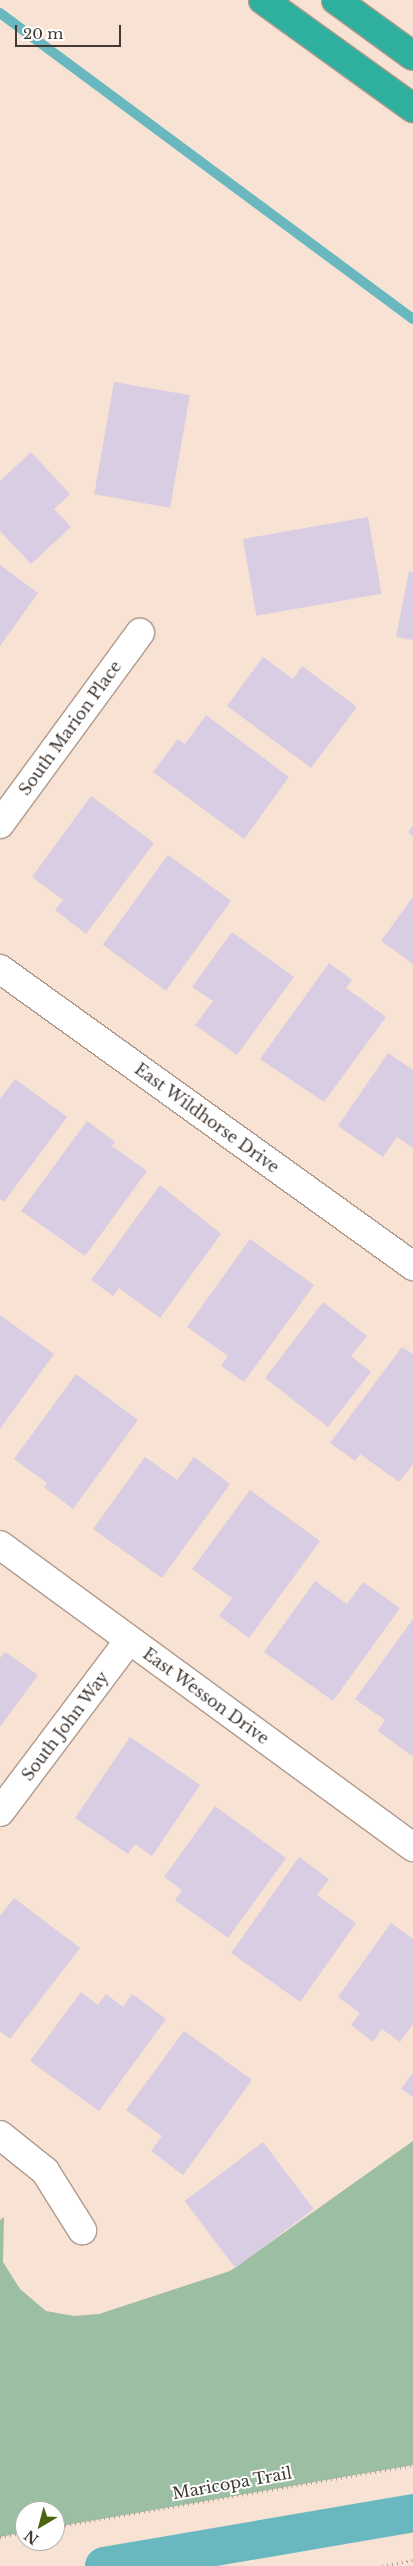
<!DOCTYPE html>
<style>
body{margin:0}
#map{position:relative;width:413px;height:2566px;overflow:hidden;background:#f8e2d4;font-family:"Libre Baskerville",serif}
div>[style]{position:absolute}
.green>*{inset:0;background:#9cbea3}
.stream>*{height:10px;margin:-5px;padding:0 5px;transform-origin:5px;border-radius:5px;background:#69b8c0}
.canal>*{height:38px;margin:-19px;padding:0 19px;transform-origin:19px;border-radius:19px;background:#69b8c0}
.building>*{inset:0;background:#d8cde2;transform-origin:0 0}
.path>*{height:3px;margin-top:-1.5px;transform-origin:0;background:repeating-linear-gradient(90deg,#b1a096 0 1px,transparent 0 5px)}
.roads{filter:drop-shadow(1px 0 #af9a8d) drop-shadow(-1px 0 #af9a8d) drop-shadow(0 1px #af9a8d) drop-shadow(0 -1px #af9a8d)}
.minor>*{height:28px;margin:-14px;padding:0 14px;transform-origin:14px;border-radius:14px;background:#fff}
.motorway>*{height:28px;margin:-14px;padding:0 14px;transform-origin:14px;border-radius:14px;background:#2fb09f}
span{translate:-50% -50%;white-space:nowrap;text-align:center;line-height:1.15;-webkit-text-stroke:4px #fff;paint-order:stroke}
.street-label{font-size:16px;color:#423934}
.north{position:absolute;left:15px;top:2501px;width:50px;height:50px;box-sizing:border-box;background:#fff;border:1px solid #b3b0ae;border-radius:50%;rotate:217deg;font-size:14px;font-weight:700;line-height:20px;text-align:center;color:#423934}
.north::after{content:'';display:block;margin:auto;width:18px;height:22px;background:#4c6311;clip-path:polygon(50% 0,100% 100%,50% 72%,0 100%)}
.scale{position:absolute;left:15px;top:25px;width:106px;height:22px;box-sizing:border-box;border:2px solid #423934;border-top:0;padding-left:6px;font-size:15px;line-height:18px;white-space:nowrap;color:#423934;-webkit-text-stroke:4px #fff;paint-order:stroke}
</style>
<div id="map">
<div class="green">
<i style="clip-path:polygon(413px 2141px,413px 2465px,55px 2527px,55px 2511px,25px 2511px,25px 2532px,0 2537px,0 2220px,4px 2217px,3px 2262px,20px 2289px,46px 2311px,74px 2316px,99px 2314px,230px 2271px)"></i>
</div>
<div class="stream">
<i style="left:0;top:13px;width:514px;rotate:36.54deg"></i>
</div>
<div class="canal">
<i style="left:104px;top:2566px;width:314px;rotate:-9.7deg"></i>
</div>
<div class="building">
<i style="left:114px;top:382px;width:77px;height:114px;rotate:10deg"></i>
<i style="clip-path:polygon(31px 452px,70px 494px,54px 509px,71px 527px,31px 564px,0 531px,0 481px)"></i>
<i style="left:368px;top:517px;width:78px;height:127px;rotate:80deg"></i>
<i style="clip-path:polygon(0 565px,38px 593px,0 646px)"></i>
<i style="clip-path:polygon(409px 571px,413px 572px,413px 640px,396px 637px)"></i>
<i style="clip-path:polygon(263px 657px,293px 679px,302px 666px,357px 707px,311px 768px,227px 706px)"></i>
<i style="clip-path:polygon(206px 715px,289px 777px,244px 839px,153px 772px,178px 739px,185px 744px)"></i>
<i style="clip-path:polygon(91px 796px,154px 843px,86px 934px,55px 910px,63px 900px,32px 877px)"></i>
<i style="clip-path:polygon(413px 826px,413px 836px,408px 832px)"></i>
<i style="left:168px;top:855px;width:78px;height:111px;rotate:36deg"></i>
<i style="clip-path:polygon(413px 897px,413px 964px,381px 941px)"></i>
<i style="clip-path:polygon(232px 932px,294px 977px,237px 1055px,195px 1025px,213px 1001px,192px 987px)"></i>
<i style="clip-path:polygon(329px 963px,352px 980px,346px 988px,386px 1017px,324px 1102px,260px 1059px)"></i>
<i style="clip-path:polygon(388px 1053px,413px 1070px,413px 1148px,397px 1137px,383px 1157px,338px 1126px)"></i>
<i style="clip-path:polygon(15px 1079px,67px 1117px,4px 1202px,0 1199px,0 1099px)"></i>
<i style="clip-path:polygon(87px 1121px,115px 1142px,112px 1146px,147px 1171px,85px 1256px,21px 1211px)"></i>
<i style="clip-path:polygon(160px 1185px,221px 1234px,160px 1318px,119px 1288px,113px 1296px,91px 1280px)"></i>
<i style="clip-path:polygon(250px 1239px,314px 1285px,244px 1382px,221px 1366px,228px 1356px,187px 1327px)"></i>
<i style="clip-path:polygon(323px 1302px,367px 1336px,351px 1356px,371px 1372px,328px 1427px,265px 1378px)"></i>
<i style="clip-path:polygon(0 1315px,54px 1354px,0 1429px)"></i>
<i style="clip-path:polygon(402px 1347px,413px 1354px,413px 1464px,399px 1482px,360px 1454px,355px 1461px,330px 1443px)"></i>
<i style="clip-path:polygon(76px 1374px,138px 1420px,73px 1509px,44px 1487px,47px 1483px,14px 1459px)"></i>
<i style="clip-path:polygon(145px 1457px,177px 1480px,194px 1457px,230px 1484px,162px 1578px,93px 1529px)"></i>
<i style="clip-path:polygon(250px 1490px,320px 1541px,249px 1638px,219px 1616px,232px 1598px,192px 1569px)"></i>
<i style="clip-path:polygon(315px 1581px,347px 1604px,363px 1582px,400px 1608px,333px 1701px,264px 1652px)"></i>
<i style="clip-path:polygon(413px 1619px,413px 1755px,412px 1756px,378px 1731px,385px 1720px,355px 1699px)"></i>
<i style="clip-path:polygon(5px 1652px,38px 1675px,0 1727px,0 1658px)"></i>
<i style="clip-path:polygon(130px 1737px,200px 1785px,152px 1856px,135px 1844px,128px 1854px,75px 1818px)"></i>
<i style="clip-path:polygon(215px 1806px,286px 1858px,228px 1938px,175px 1900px,182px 1890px,164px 1877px)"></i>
<i style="clip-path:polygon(299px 1857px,329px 1879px,317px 1895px,356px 1923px,300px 2002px,231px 1953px)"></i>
<i style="clip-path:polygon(14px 1898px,80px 1948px,10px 2039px,0 2031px,0 1916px)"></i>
<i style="clip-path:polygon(391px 1923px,413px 1939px,413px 2024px,400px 2042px,382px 2029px,373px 2042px,351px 2025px,360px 2013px,338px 1997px)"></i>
<i style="clip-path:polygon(81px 1992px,98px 2005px,106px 1994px,123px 2007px,132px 1994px,166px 2019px,99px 2111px,30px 2061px)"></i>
<i style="clip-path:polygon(184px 2031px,252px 2080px,183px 2175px,151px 2151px,162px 2136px,126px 2110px)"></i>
<i style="clip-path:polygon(413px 2073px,413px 2097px,401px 2089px)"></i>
<i style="left:263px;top:2142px;width:84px;height:98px;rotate:53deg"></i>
</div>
<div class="path">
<i style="left:55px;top:2527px;width:363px;rotate:-9.8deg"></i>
<i style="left:0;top:2537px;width:25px;rotate:-11deg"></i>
<i style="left:382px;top:2566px;width:32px;rotate:-11deg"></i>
</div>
<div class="roads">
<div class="minor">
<i style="left:0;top:824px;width:237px;rotate:-53.8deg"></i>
<i style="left:0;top:969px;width:509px;rotate:35.72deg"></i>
<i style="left:0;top:1545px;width:512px;rotate:36.18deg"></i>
<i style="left:0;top:1812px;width:215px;rotate:-53.1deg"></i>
<i style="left:0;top:2135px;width:58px;rotate:38.7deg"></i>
<i style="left:45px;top:2171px;width:70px;rotate:57.9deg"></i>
</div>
<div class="motorway">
<i style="left:263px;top:0;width:185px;rotate:35.8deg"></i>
<i style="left:336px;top:0;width:95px;rotate:36deg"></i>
</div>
</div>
<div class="street-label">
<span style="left:70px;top:728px;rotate:-54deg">South Marion Place</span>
<span style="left:207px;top:1118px;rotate:36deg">East Wildhorse Drive</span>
<span style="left:206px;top:1696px;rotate:36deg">East Wesson Drive</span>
<span style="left:65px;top:1726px;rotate:-53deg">South John Way</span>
<span style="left:232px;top:2483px;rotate:-10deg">Maricopa Trail</span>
</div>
<div class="north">N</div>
<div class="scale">20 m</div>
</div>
